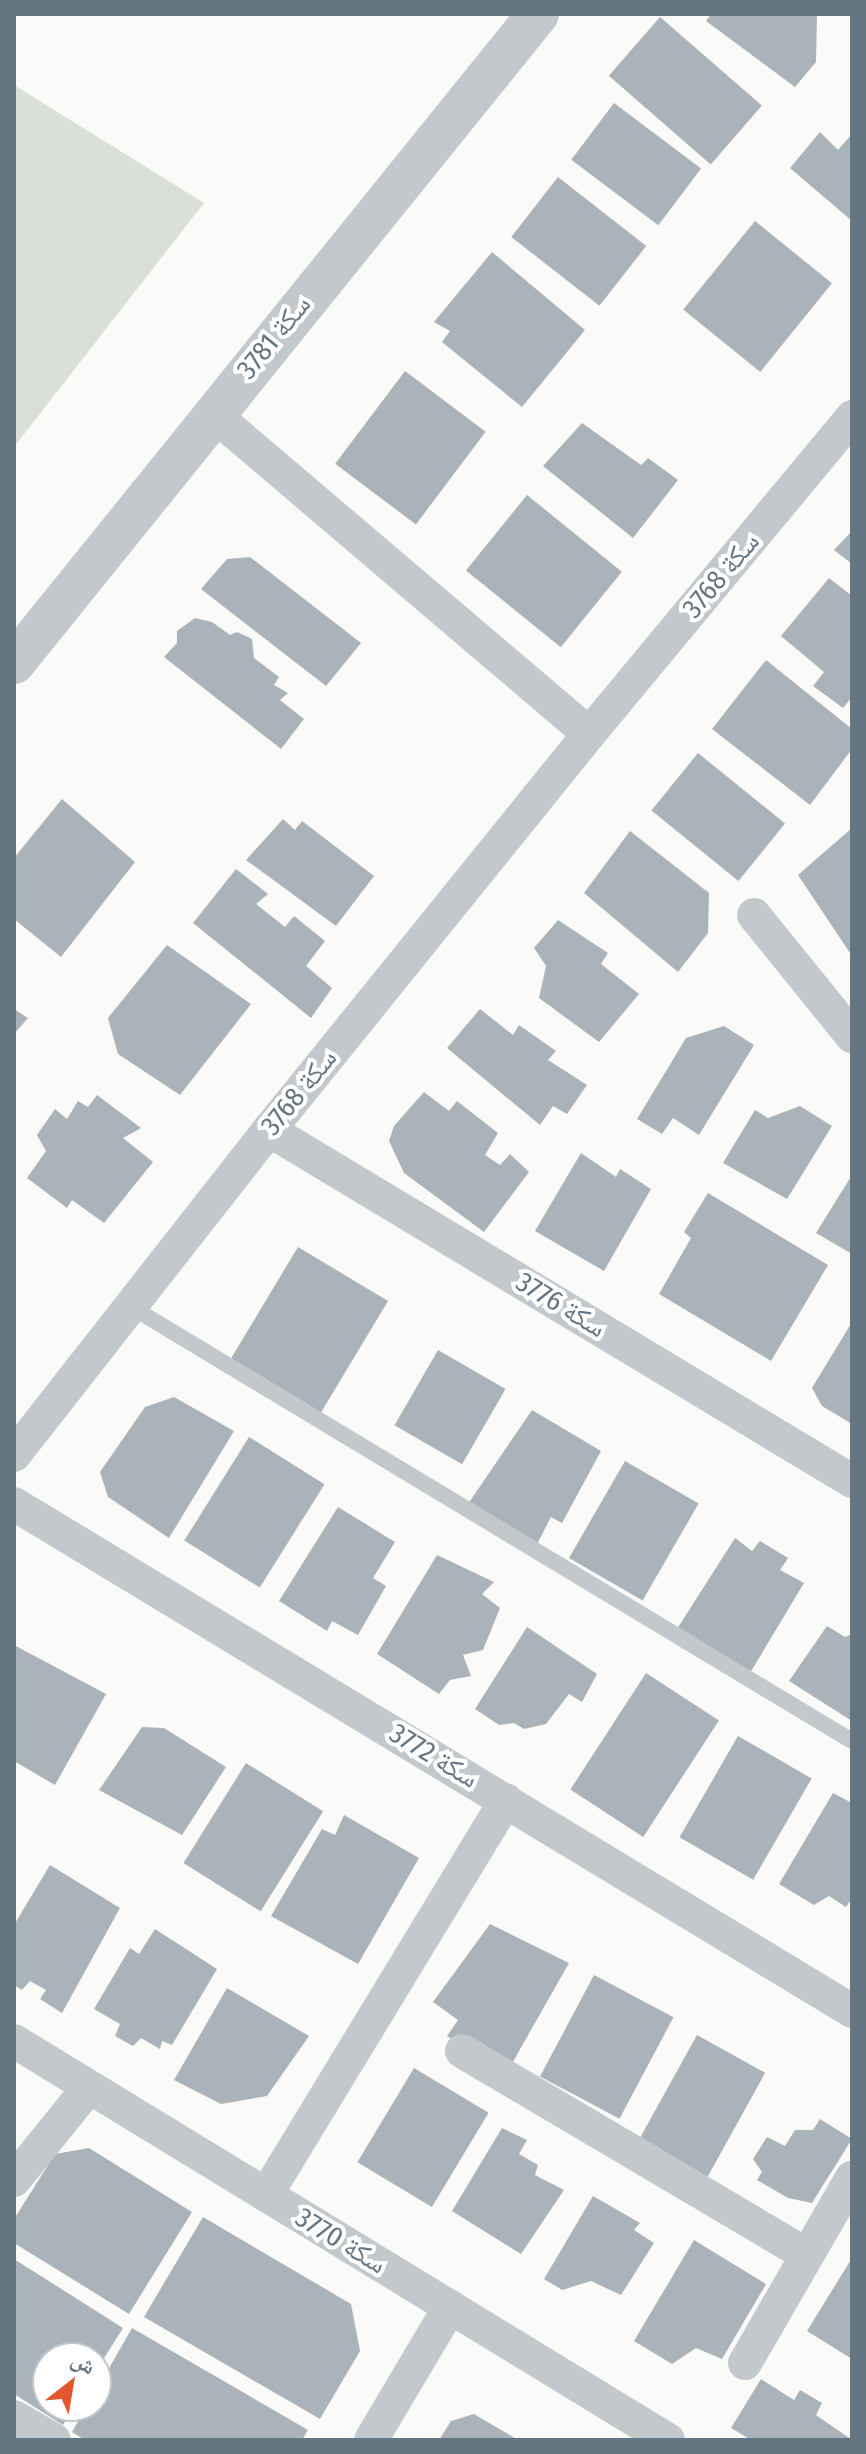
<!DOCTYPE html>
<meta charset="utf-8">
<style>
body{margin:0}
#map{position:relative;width:866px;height:2454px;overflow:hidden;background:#fafaf8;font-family:"Fira Sans Condensed","Noto Naskh Arabic",sans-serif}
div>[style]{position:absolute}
.green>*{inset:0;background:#dadfd7}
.building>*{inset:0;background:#aab3b9;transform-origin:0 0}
.service>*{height:16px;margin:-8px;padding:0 8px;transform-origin:8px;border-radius:8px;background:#c3c8cc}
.minor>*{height:34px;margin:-17px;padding:0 17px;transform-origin:17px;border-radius:17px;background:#c3c8cc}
.tertiary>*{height:42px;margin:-21px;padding:0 21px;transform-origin:21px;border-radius:21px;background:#c3c8cc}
span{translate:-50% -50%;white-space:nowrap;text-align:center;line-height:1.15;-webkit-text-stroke:8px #fff;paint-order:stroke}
.street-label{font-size:28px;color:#657683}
.frame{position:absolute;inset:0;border:16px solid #657683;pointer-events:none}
.north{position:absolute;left:32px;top:2342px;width:80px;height:80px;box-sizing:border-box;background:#fff;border:2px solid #c1c8cd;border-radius:50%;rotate:31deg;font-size:22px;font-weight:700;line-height:32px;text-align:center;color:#657683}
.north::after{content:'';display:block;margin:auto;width:28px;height:36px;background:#e4572e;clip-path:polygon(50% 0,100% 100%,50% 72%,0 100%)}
</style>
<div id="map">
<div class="green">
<i style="clip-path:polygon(14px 85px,204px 203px,14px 447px)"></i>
</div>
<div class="building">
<i style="clip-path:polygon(711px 14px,817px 14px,816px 62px,795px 87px,706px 21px)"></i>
<i style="left:660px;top:17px;width:135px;height:78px;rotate:41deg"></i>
<i style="left:614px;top:103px;width:109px;height:71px;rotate:37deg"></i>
<i style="clip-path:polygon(820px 132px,838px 150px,852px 134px,852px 221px,790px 168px)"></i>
<i style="left:558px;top:177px;width:112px;height:76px;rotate:38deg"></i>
<i style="left:755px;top:221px;width:99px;height:114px;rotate:39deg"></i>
<i style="clip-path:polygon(492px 252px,585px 330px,522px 407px,442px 342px,450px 331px,434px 322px)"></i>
<i style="left:405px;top:371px;width:101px;height:116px;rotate:37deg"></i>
<i style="clip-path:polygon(582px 423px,641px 465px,648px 458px,678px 480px,633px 538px,543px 466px)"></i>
<i style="left:527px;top:495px;width:122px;height:97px;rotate:39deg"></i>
<i style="clip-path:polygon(852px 531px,852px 564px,834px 550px)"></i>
<i style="clip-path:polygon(250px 557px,361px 643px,326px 686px,201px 589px,227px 559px)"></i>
<i style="clip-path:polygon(829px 578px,852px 596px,852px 697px,843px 708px,813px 686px,824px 672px,781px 636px)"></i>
<i style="clip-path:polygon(195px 618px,212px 622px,230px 635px,237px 632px,252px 639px,254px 658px,279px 677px,274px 685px,288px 693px,280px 700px,304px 719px,281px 749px,164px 657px,177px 643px,177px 631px)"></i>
<i style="clip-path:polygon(766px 660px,852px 729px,852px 749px,810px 805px,712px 729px)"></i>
<i style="left:698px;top:753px;width:112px;height:74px;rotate:39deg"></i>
<i style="clip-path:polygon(62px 799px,135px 862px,61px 957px,14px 919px,14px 858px)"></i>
<i style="clip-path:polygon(283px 819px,295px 830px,302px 821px,374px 876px,336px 926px,246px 860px)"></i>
<i style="clip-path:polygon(852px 828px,852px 951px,850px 953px,798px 875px)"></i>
<i style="clip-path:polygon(630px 831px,709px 893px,708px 933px,678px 972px,584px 893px)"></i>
<i style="clip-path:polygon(236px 869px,268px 894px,256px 904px,285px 927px,294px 916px,325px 941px,306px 966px,332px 988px,311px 1018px,193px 923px)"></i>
<i style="clip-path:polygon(558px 920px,608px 953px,601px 964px,639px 994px,599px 1042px,539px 998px,546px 966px,534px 948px)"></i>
<i style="clip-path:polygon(167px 945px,251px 1004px,180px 1095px,118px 1054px,108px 1018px)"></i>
<i style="clip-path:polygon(14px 1009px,28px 1018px,14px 1034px)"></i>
<i style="clip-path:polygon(480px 1009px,513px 1035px,519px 1025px,556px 1051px,548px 1060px,587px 1085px,567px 1114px,553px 1106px,540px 1125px,447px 1048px)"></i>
<i style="clip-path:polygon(724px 1026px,754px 1045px,699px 1135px,673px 1118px,662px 1134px,637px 1119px,686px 1038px)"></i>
<i style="clip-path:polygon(424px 1092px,449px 1111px,457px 1101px,498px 1133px,485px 1155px,500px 1165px,510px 1154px,529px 1172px,484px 1232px,404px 1173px,389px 1141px,394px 1126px)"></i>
<i style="clip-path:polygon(97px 1095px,141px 1128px,123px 1138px,153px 1162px,104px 1223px,72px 1200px,67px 1208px,27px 1178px,46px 1151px,37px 1135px,55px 1109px,67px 1119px,78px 1101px,88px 1107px)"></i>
<i style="clip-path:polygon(800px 1106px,832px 1126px,787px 1199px,723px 1163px,755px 1110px,768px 1118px)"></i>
<i style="clip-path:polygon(581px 1153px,616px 1177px,620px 1169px,651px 1189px,604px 1271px,535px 1231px)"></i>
<i style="clip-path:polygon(852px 1175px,852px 1254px,816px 1233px)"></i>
<i style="clip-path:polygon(708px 1193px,828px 1265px,771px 1361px,659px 1294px,691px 1238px,684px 1232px)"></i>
<i style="left:298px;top:1247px;width:105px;height:131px;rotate:31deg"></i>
<i style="clip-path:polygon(852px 1322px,852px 1424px,822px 1406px,812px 1388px)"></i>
<i style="left:438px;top:1350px;width:78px;height:87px;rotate:30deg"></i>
<i style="clip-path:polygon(174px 1397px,234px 1431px,169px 1538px,108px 1497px,100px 1472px,145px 1407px)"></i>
<i style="clip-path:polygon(532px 1410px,601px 1451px,562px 1523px,551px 1517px,537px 1544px,468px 1504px)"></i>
<i style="left:249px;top:1437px;width:89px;height:122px;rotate:32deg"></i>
<i style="left:625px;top:1461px;width:85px;height:112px;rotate:30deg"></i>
<i style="clip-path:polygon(338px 1507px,395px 1542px,373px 1578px,386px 1586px,358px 1635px,332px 1621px,327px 1631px,279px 1601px)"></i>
<i style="clip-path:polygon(735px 1538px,752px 1551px,760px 1541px,788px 1558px,780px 1570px,804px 1583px,750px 1673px,677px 1629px)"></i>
<i style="clip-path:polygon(437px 1555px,494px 1582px,482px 1594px,500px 1608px,483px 1650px,463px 1655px,471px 1676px,450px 1680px,439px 1694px,377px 1654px)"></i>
<i style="clip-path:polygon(827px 1626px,845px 1637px,852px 1634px,852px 1721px,789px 1681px)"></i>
<i style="clip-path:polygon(527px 1627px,597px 1674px,582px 1702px,569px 1694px,546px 1724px,524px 1729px,514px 1723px,499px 1725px,475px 1709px)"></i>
<i style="clip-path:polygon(14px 1645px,106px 1694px,55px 1785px,14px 1761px)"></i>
<i style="left:646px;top:1673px;width:87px;height:139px;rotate:33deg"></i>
<i style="clip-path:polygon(142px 1727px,164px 1728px,226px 1767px,182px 1835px,99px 1790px)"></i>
<i style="left:738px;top:1736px;width:85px;height:117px;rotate:30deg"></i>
<i style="left:246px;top:1763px;width:91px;height:118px;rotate:32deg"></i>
<i style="clip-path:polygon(833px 1793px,852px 1803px,852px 1898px,846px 1907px,829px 1896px,814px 1905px,779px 1884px)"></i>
<i style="clip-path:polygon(344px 1815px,419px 1858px,358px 1964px,271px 1916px,322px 1829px,335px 1835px)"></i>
<i style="clip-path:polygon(50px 1865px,120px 1908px,62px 2013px,40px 1999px,46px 1990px,30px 1981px,22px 1990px,14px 1985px,14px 1925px)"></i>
<i style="clip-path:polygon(490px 1924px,569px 1963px,506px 2074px,447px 2036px,458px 2020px,433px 2002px)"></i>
<i style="clip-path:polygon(155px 1929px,217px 1969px,172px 2045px,162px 2041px,160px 2049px,141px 2038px,133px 2046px,115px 2036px,120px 2024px,94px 2009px,130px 1948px,139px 1954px)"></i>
<i style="left:594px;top:1975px;width:90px;height:115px;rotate:28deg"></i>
<i style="clip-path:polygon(227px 1988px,309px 2036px,267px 2096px,221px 2104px,174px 2080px)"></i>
<i style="left:697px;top:2035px;width:78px;height:128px;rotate:29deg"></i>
<i style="left:414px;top:2068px;width:87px;height:110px;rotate:31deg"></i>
<i style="clip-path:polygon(820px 2119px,852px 2139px,812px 2203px,788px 2198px,757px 2180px,762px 2172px,753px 2159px,767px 2137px,785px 2146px,795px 2130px,813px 2130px)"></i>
<i style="clip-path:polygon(502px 2128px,527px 2140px,519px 2154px,538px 2165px,535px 2175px,564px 2190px,521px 2254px,452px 2211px)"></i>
<i style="clip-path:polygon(89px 2148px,192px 2212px,129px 2314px,14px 2243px,14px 2219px,55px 2154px)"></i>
<i style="clip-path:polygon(593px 2196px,640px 2223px,634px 2230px,654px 2243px,621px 2295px,591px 2281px,562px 2290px,544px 2279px)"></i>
<i style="clip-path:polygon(203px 2217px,351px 2304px,360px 2351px,320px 2419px,144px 2317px)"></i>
<i style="clip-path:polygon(694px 2240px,766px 2284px,722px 2359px,696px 2348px,672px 2364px,634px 2341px)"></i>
<i style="clip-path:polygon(852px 2258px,852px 2359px,807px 2331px)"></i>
<i style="clip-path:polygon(14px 2259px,123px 2328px,96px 2371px,96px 2358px,48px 2358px,48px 2406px,74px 2406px,63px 2425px,14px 2394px)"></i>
<i style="clip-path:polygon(132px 2328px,308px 2430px,302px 2440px,85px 2440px,72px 2432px,87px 2406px,96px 2406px,96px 2391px)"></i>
<i style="clip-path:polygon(761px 2379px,794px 2400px,800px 2390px,822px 2403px,816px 2415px,852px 2440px,751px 2440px,731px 2428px)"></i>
<i style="clip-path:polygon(474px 2414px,518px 2440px,439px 2440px,451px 2421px)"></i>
</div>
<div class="service">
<i style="left:128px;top:1305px;width:845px;rotate:31.06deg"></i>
</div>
<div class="minor">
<i style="left:212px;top:413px;width:495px;rotate:40.4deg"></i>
<i style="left:754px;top:915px;width:156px;rotate:51deg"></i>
<i style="left:269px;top:1130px;width:681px;rotate:31.05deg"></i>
<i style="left:14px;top:1455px;width:413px;rotate:-51.9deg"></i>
<i style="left:269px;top:1130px;width:509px;rotate:-51.06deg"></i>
<i style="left:589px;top:734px;width:412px;rotate:-50.3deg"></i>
<i style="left:14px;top:1504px;width:979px;rotate:31.17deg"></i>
<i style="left:14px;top:2041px;width:766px;rotate:31.39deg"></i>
<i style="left:462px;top:2051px;width:401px;rotate:30.6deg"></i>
<i style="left:14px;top:2180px;width:119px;rotate:-51.1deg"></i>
<i style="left:266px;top:2195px;width:462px;rotate:-58.7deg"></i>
<i style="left:745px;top:2363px;width:214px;rotate:-60deg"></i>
<i style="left:14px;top:2417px;width:46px;rotate:29.9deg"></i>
<i style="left:371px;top:2440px;width:155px;rotate:-59.3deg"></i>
</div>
<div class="tertiary">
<i style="left:14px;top:663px;width:834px;rotate:-51.08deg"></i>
</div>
<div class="street-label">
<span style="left:274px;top:337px;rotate:-51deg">سكة 3781</span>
<span style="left:721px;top:575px;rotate:-50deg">سكة 3768</span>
<span style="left:299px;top:1092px;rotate:-51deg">سكة 3768</span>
<span style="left:561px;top:1305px;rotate:31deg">سكة 3776</span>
<span style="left:434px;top:1756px;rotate:31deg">سكة 3772</span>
<span style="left:341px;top:2241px;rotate:31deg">سكة 3770</span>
</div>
<div class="frame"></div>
<div class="north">ش</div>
</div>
